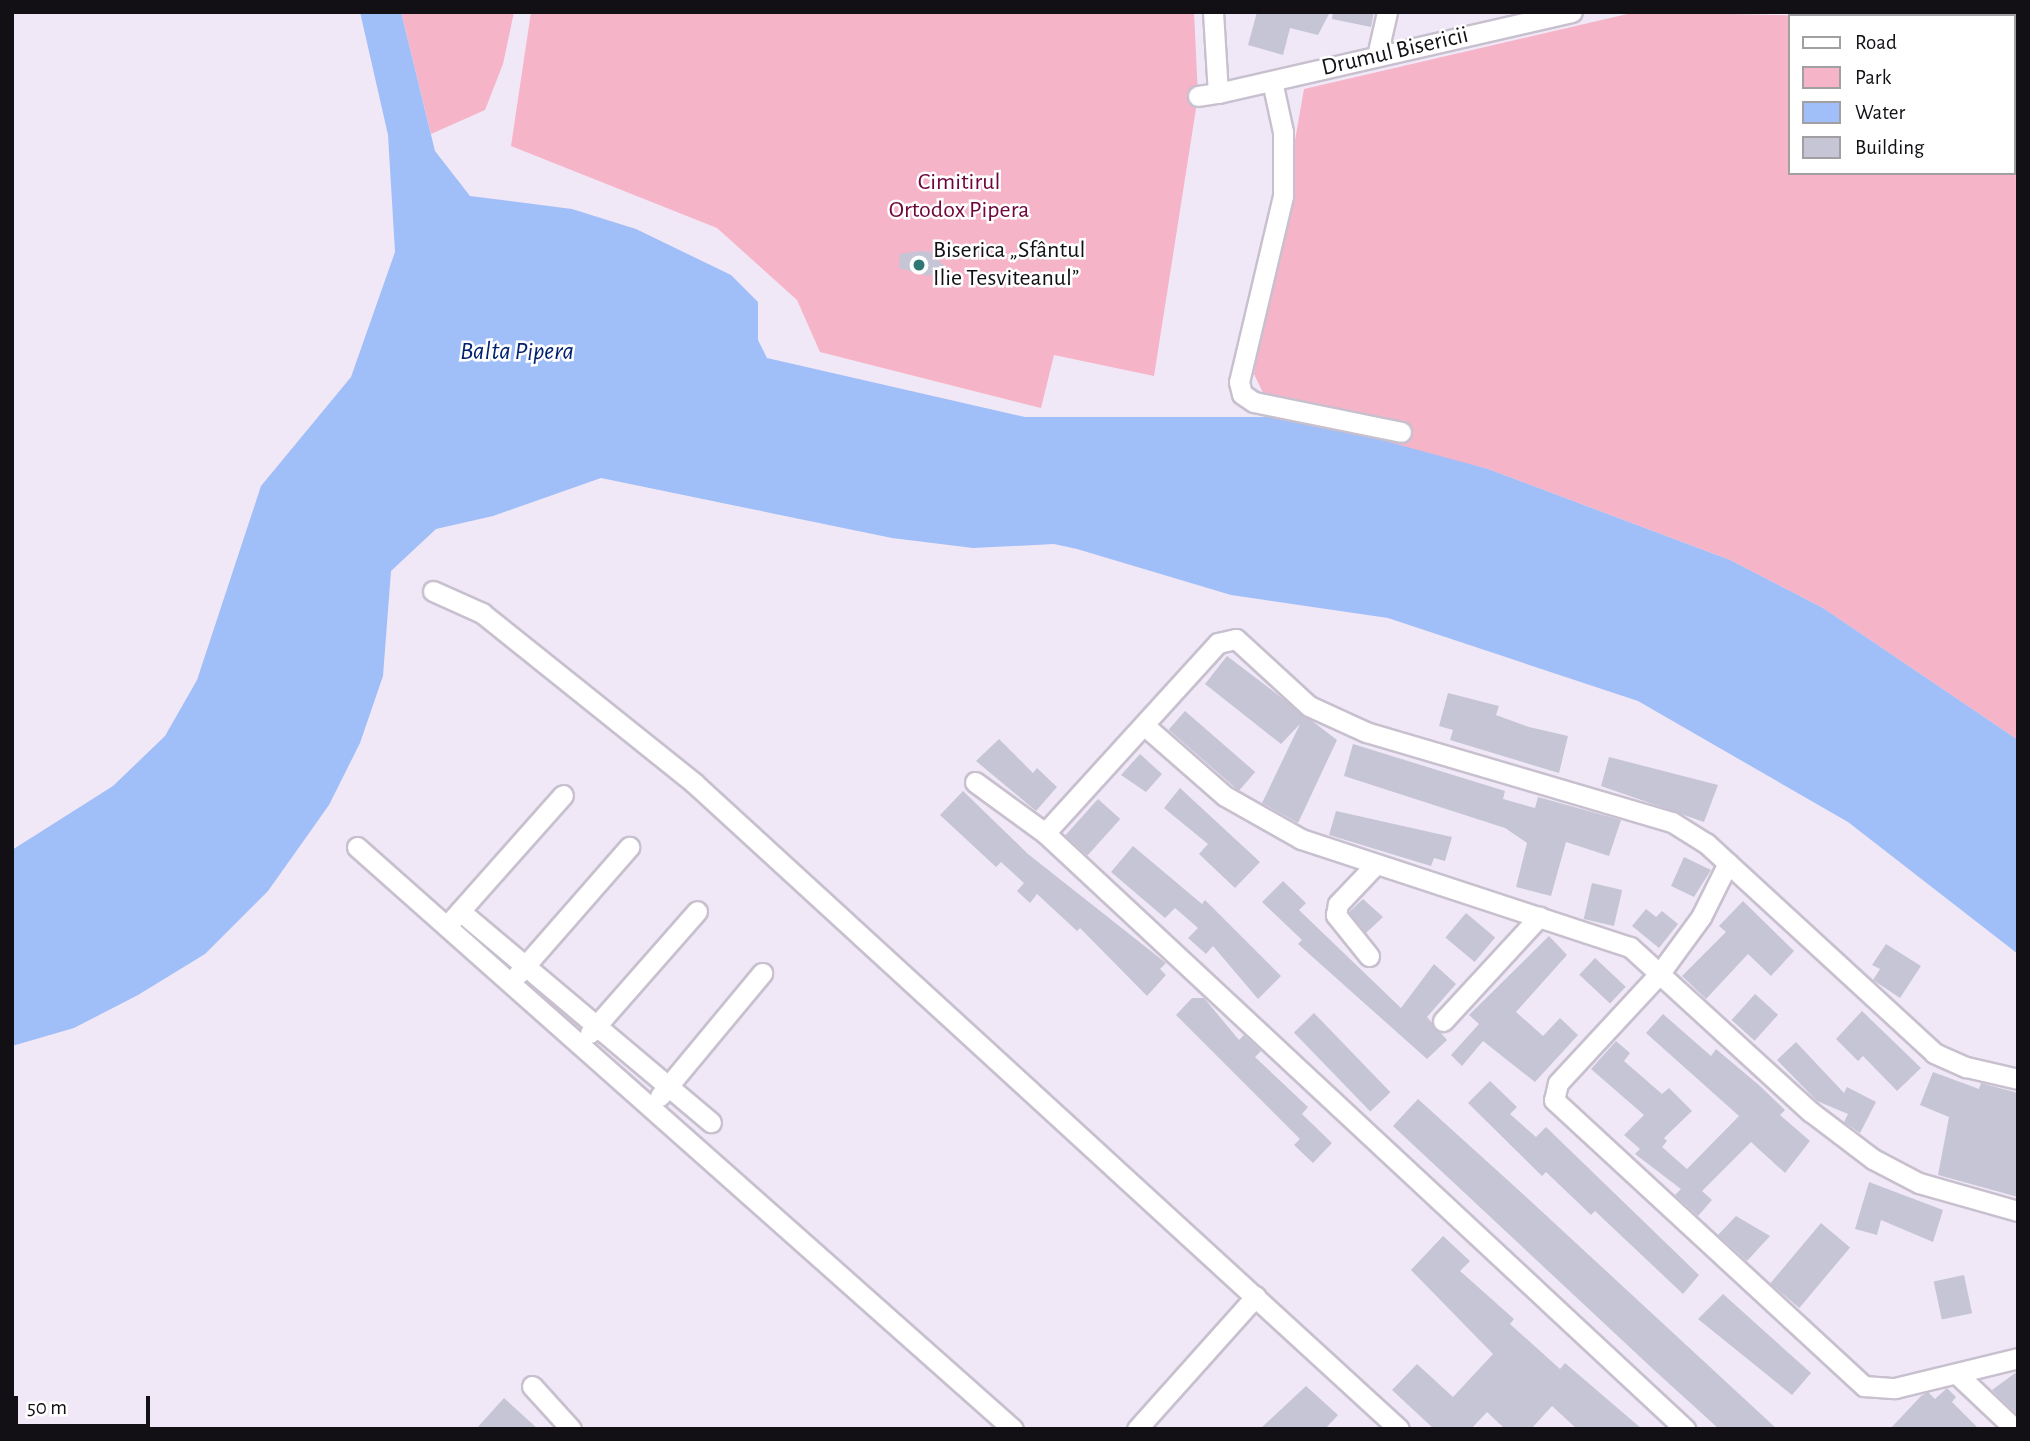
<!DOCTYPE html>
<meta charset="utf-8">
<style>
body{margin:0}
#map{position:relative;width:2030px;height:1441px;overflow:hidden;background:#f1e8f7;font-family:"Alegreya Sans",sans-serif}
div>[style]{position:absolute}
.green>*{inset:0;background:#f5b4c7}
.water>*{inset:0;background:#a0bef7}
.building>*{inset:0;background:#c5c5d5;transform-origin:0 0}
.roads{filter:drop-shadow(2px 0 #c8c0ce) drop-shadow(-2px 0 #c8c0ce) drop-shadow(0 2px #c8c0ce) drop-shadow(0 -2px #c8c0ce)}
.minor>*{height:19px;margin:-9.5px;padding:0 9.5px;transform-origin:9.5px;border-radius:9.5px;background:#fff}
.dots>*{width:19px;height:19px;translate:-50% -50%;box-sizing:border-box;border:4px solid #fff;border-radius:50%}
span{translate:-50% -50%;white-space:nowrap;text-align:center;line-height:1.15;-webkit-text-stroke:5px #fff;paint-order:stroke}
.street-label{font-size:24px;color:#131015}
.park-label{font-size:24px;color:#6e0439}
.poi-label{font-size:24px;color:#131015}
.left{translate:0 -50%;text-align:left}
.water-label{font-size:26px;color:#022270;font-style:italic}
.frame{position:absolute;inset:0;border:14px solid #131015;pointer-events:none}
.legend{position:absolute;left:1788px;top:14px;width:228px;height:161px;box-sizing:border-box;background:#fff;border:2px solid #a19fa1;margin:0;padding:9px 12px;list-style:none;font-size:21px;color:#131015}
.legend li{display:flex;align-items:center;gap:14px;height:35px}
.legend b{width:35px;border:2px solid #a19fa1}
.scale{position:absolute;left:14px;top:1396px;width:136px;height:32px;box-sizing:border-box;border:4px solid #131015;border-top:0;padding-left:9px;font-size:21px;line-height:24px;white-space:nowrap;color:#131015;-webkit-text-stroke:5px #fff;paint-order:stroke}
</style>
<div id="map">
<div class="green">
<i style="clip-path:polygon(401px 12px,514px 12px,503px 64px,485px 110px,431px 134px)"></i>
<i style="clip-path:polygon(531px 12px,1194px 12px,1198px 96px,1154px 376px,1054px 355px,1041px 408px,820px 352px,797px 300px,717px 228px,511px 146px)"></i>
<i style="clip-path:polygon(1636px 12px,1825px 16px,1790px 16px,1790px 173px,2014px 173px,2018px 53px,2018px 740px,1823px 608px,1730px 560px,1488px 469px,1298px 422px,1296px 399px,1265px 397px,1254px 374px,1304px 89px)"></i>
</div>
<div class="water">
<i style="clip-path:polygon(360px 12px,401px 12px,435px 151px,470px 196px,572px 209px,636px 229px,731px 275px,758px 302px,758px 340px,767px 358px,1025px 417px,1269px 417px,1352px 432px,1488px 469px,1730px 560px,1823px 608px,2018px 740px,2018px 954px,1848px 822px,1638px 701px,1388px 618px,1231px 595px,1077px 549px,1054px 544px,973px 548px,892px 538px,601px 478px,493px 516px,436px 529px,391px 571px,383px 676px,360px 743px,329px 805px,268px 891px,205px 954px,138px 995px,74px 1028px,12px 1046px,12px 850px,113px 786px,165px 736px,197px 680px,261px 486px,351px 377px,395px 252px,388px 135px)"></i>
</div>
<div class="building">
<i style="clip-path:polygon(1257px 12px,1330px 12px,1318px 35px,1290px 28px,1283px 55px,1248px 45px)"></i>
<i style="clip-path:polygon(1333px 12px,1374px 12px,1371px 27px,1332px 19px)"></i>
<i style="clip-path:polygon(920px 251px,931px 252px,946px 268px,928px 276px,899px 268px,900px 254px)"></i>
<i style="clip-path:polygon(1227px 656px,1337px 740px,1298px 823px,1262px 803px,1300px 724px,1281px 744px,1205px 684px)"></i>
<i style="clip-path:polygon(1448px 693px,1499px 706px,1496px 715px,1529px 727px,1568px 736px,1559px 773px,1450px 740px,1453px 730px,1439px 726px)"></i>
<i style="left:1185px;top:711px;width:93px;height:25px;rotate:41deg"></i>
<i style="clip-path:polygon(999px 739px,1033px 773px,1037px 768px,1057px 787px,1036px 811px,976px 761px)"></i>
<i style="clip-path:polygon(1353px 744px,1505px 791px,1503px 799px,1535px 808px,1538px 797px,1621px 820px,1609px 856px,1566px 842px,1551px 896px,1516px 887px,1527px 843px,1505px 828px,1344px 776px)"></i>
<i style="clip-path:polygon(1140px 754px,1162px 774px,1146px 792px,1121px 775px)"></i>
<i style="clip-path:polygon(1609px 757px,1718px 785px,1704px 822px,1601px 786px)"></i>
<i style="clip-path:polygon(1180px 788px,1260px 862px,1235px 888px,1199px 854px,1208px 844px,1164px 808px)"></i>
<i style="clip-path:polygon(963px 791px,1028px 854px,1166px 963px,1160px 969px,1166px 975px,1147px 996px,1080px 928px,1077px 931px,1037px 894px,1030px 903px,1017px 891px,1024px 883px,1001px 862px,996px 867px,940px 815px)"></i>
<i style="left:1098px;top:799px;width:30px;height:49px;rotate:42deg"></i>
<i style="clip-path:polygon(1336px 811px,1452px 837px,1445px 861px,1434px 858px,1431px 866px,1329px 835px)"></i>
<i style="clip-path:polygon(1133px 846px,1202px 904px,1205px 900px,1281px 976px,1258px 999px,1213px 946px,1206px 954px,1188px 938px,1198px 928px,1175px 908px,1165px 918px,1111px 872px)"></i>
<i style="clip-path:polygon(1684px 857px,1711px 870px,1694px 897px,1671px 886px)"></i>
<i style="clip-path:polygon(1283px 881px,1306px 903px,1299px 910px,1401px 1008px,1434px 964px,1456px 984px,1427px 1017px,1447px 1040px,1427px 1059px,1298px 944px,1302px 940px,1262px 902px)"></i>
<i style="left:1592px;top:883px;width:31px;height:37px;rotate:13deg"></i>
<i style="clip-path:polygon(1363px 899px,1383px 917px,1366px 933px,1349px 912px)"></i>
<i style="clip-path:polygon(1743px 901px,1794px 951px,1771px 976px,1748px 954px,1706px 999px,1682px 976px,1726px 932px,1719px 926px)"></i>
<i style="clip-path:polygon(1646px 909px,1656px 917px,1662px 911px,1678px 924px,1659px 948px,1632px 926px)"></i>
<i style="left:1466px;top:913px;width:38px;height:32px;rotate:40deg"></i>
<i style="clip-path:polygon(1549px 936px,1567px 955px,1516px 1012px,1543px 1036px,1560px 1018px,1578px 1035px,1535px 1082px,1483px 1041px,1462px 1066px,1451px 1055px,1479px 1024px,1469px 1015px)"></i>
<i style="clip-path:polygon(1886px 944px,1921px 966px,1900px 998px,1873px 980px,1880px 969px,1872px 965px)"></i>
<i style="left:1595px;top:958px;width:42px;height:23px;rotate:43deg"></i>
<i style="left:1755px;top:994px;width:31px;height:35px;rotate:42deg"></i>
<i style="clip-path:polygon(1192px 998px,1204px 998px,1239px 1040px,1244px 1035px,1261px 1051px,1255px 1057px,1308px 1107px,1302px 1114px,1332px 1143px,1313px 1163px,1294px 1145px,1300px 1139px,1176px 1015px)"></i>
<i style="clip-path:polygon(1862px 1011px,1921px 1068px,1897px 1091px,1863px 1056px,1858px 1061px,1836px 1039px)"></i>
<i style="left:1314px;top:1013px;width:110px;height:28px;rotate:46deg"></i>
<i style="clip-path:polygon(1663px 1014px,1711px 1056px,1716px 1049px,1760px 1086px,1785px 1110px,1780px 1115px,1810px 1141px,1785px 1173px,1751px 1142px,1702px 1191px,1712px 1200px,1698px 1216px,1675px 1195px,1681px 1189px,1635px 1154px,1640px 1149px,1624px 1135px,1644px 1115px,1591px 1069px,1616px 1041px,1630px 1053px,1624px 1061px,1662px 1094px,1669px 1088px,1692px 1111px,1664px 1138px,1667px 1141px,1662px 1147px,1687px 1169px,1739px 1116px,1646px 1033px)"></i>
<i style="clip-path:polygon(1796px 1042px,1844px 1093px,1847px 1087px,1876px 1102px,1860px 1133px,1844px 1122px,1848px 1114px,1817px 1101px,1777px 1060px)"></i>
<i style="clip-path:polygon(1933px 1072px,1979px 1089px,1981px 1083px,2018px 1093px,2018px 1197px,1938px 1175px,1949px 1117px,1920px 1105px)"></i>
<i style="clip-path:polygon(1490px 1081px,1517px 1107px,1510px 1114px,1536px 1137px,1546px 1127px,1699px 1275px,1683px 1294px,1595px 1211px,1591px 1215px,1546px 1172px,1542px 1176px,1468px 1103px)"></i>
<i style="clip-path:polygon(1418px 1099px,1524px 1195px,1777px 1429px,1719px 1429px,1654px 1370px,1393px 1126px)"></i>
<i style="clip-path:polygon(1869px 1182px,1943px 1210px,1933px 1242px,1881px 1220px,1877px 1235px,1855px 1229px)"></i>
<i style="clip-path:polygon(1736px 1216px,1770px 1236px,1747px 1261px,1718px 1235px)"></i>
<i style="left:1821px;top:1223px;width:38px;height:79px;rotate:40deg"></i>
<i style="clip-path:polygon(1443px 1236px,1470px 1261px,1460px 1271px,1514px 1319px,1510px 1324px,1560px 1369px,1565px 1363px,1642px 1429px,1577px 1429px,1552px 1406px,1531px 1429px,1505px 1429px,1487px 1412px,1471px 1429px,1434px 1429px,1392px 1390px,1417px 1364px,1453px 1397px,1493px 1354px,1411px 1270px)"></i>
<i style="left:1964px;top:1275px;width:39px;height:31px;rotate:78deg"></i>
<i style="clip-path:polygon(1723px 1294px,1811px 1373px,1792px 1395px,1698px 1319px)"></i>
<i style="clip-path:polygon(2018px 1371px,2018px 1415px,1992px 1390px)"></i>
<i style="clip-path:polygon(1306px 1386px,1338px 1415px,1325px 1429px,1260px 1429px)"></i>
<i style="clip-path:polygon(1947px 1388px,1956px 1397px,1952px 1402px,1979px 1429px,1890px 1429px,1921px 1396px,1928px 1392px,1935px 1399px)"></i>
<i style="clip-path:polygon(504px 1398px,538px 1429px,476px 1429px)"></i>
</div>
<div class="roads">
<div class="minor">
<i style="left:1213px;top:12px;width:81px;rotate:86.5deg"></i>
<i style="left:1218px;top:93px;width:363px;rotate:-12.9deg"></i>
<i style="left:1870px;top:12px;width:16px;rotate:14deg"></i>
<i style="left:1971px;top:16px;width:4px;rotate:-76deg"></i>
<i style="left:2014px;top:41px;width:13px;rotate:-72deg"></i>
<i style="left:1377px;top:56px;width:45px;rotate:-77.2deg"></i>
<i style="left:1272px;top:81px;width:52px;rotate:77.8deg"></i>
<i style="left:1283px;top:132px;width:64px;rotate:90deg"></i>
<i style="left:1283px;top:196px;width:191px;rotate:103.3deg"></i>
<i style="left:1239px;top:382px;width:12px;rotate:76deg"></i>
<i style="left:1242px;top:394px;width:14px;rotate:34deg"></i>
<i style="left:1254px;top:402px;width:150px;rotate:11.5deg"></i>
<i style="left:1198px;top:96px;width:20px;rotate:-9deg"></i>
<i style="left:433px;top:591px;width:54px;rotate:24.2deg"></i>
<i style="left:482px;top:613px;width:272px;rotate:38.7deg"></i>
<i style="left:694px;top:783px;width:956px;rotate:42.5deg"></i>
<i style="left:1145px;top:726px;width:106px;rotate:41.2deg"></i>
<i style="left:1225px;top:796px;width:87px;rotate:29.5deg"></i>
<i style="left:1301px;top:839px;width:346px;rotate:18.2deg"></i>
<i style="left:1630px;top:947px;width:245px;rotate:42.4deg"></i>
<i style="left:1811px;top:1112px;width:78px;rotate:37.2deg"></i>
<i style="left:1873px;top:1159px;width:52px;rotate:27.6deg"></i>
<i style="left:1919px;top:1183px;width:103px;rotate:15.8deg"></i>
<i style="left:975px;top:782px;width:87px;rotate:36.1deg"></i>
<i style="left:1045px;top:833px;width:875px;rotate:42.96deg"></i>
<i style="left:1045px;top:833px;width:257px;rotate:-47.7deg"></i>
<i style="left:1218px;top:643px;width:18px;rotate:-13deg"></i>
<i style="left:1236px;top:639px;width:99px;rotate:42.5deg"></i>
<i style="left:1309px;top:706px;width:63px;rotate:24.5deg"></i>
<i style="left:1366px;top:732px;width:319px;rotate:16.4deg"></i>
<i style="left:1672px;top:822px;width:40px;rotate:32deg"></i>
<i style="left:1706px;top:843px;width:310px;rotate:42.6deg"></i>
<i style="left:1934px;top:1053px;width:35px;rotate:24deg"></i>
<i style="left:1966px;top:1067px;width:53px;rotate:13deg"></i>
<i style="left:357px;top:847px;width:877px;rotate:41.58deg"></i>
<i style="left:1728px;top:863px;width:60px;rotate:116.6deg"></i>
<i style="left:1701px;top:917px;width:69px;rotate:126.2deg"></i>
<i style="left:1660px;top:973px;width:150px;rotate:132.8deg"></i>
<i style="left:1558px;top:1083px;width:17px;rotate:103deg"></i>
<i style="left:1554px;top:1100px;width:422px;rotate:42.7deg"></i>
<i style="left:1864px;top:1386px;width:31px;rotate:4deg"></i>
<i style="left:1895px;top:1388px;width:127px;rotate:-13.7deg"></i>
<i style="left:460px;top:911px;width:328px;rotate:40.1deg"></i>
<i style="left:452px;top:920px;width:167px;rotate:-48.4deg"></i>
<i style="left:1369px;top:956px;width:53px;rotate:-128.8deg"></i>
<i style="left:1336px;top:915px;width:11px;rotate:-80deg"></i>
<i style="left:1338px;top:904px;width:54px;rotate:-46.5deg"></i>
<i style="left:518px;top:974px;width:169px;rotate:-48.8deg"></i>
<i style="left:1443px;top:1021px;width:142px;rotate:-47.3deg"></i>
<i style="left:590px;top:1033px;width:162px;rotate:-48.7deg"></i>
<i style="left:660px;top:1096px;width:160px;rotate:-50.3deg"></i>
<i style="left:1959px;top:1376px;width:77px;rotate:43.4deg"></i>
<i style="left:532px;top:1386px;width:58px;rotate:47.8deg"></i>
<i style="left:1137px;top:1429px;width:178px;rotate:-48.2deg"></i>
</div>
</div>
<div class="dots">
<i style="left:919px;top:265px;background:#2f7774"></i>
</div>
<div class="street-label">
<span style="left:1395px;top:52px;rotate:-13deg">Drumul Bisericii</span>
</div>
<div class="park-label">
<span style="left:959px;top:197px">Cimitirul<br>Ortodox Pipera</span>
</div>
<div class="poi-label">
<span class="left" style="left:933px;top:265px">Biserica „Sfântul<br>Ilie Tesviteanul”</span>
</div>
<div class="water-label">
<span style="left:517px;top:352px">Balta Pipera</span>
</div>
<div class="frame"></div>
<ul class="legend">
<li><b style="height:9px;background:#fff"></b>Road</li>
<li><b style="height:19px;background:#f5b4c7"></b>Park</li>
<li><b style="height:19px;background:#a0bef7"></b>Water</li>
<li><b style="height:19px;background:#c5c5d5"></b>Building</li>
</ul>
<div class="scale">50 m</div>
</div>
